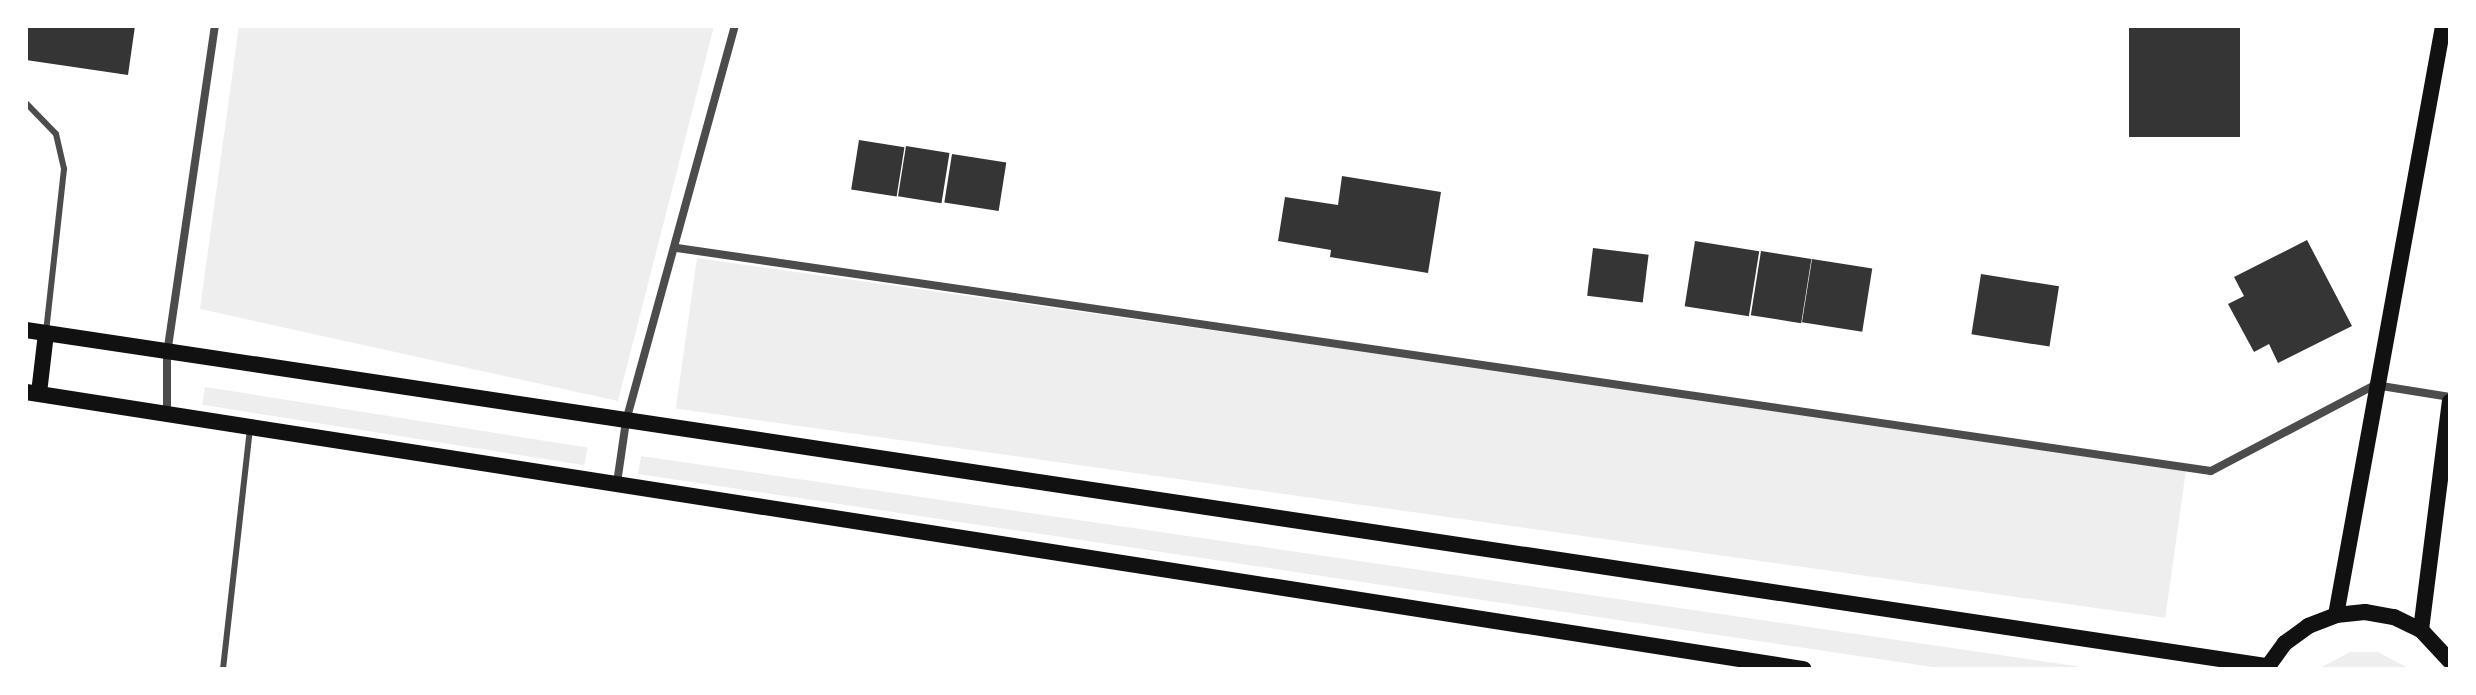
<!DOCTYPE html>
<style>
body{margin:0}
#map{position:relative;width:2476px;height:695px;overflow:hidden;background:#fff;font-family:"DM Sans",sans-serif}
div>[style]{position:absolute}
.green>*{inset:0;background:#eee;transform-origin:0 0}
.building>*{inset:0;background:#353535;transform-origin:0 0}
.service>*{height:6px;margin:-3px;padding:0 3px;transform-origin:3px;border-radius:3px;background:#4c4c4c}
.minor>*{height:8px;margin:-4px;padding:0 4px;transform-origin:4px;border-radius:4px;background:#4c4c4c}
.secondary>*{height:16px;margin:-8px;padding:0 8px;transform-origin:8px;border-radius:8px;background:#111}
span{translate:-50% -50%;white-space:nowrap;text-align:center;line-height:1.15;-webkit-text-stroke:6px #fff;paint-order:stroke}
.frame{position:absolute;inset:0;border:28px solid #fff;pointer-events:none}
</style>
<div id="map">
<div class="green">
<i style="clip-path:polygon(239px 26px,714px 26px,618px 401px,200px 309px)"></i>
<i style="left:697px;top:258px;width:1504px;height:152px;rotate:8deg"></i>
<i style="left:205px;top:387px;width:387px;height:18px;rotate:9deg"></i>
<i style="clip-path:polygon(641px 456px,2096px 669px,1946px 669px,638px 474px)"></i>
<i style="clip-path:polygon(2350px 652px,2378px 652px,2410px 669px,2318px 669px)"></i>
</div>
<div class="building">
<i style="clip-path:polygon(26px 26px,135px 26px,128px 75px,26px 60px)"></i>
<i style="left:2129px;top:26px;width:111px;height:111px"></i>
<i style="left:859px;top:140px;width:46px;height:50px;rotate:9deg"></i>
<i style="left:906px;top:146px;width:44px;height:51px;rotate:9deg"></i>
<i style="left:952px;top:154px;width:55px;height:49px;rotate:9deg"></i>
<i style="clip-path:polygon(1342px 176px,1441px 192px,1428px 273px,1330px 257px,1331px 250px,1278px 241px,1285px 197px,1338px 205px)"></i>
<i style="clip-path:polygon(2307px 240px,2352px 326px,2278px 363px,2269px 344px,2254px 352px,2228px 304px,2244px 296px,2234px 277px)"></i>
<i style="left:1695px;top:241px;width:65px;height:66px;rotate:9deg"></i>
<i style="left:1593px;top:248px;width:56px;height:48px;rotate:7deg"></i>
<i style="left:1761px;top:251px;width:51px;height:65px;rotate:9deg"></i>
<i style="left:1812px;top:259px;width:61px;height:64px;rotate:9deg"></i>
<i style="left:1981px;top:274px;width:79px;height:61px;rotate:9deg"></i>
</div>
<div class="service">
<i style="left:26px;top:103px;width:43px;rotate:45.9deg"></i>
<i style="left:56px;top:134px;width:36px;rotate:77deg"></i>
<i style="left:64px;top:169px;width:165px;rotate:96.3deg"></i>
<i style="left:223px;top:669px;width:241px;rotate:-83.6deg"></i>
</div>
<div class="minor">
<i style="left:677px;top:248px;width:1550px;rotate:8.27deg"></i>
<i style="left:2211px;top:471px;width:185px;rotate:-27.7deg"></i>
<i style="left:2375px;top:385px;width:76px;rotate:9.1deg"></i>
<i style="left:167px;top:412px;width:58px;rotate:-90deg"></i>
<i style="left:167px;top:354px;width:331px;rotate:-81.7deg"></i>
<i style="left:617px;top:483px;width:63px;rotate:-81.7deg"></i>
<i style="left:626px;top:421px;width:410px;rotate:-74.6deg"></i>
</div>
<div class="secondary">
<i style="left:26px;top:330px;width:2266px;rotate:8.53deg"></i>
<i style="left:26px;top:392px;width:1799px;rotate:8.86deg"></i>
<i style="left:39px;top:393px;width:60px;rotate:-83.3deg"></i>
<i style="left:2336px;top:615px;width:599px;rotate:-79.7deg"></i>
<i style="left:2421px;top:630px;width:230px;rotate:-82.8deg"></i>
<i style="left:2266px;top:669px;width:32px;rotate:-54deg"></i>
<i style="left:2285px;top:643px;width:29px;rotate:-36deg"></i>
<i style="left:2308px;top:626px;width:30px;rotate:-21deg"></i>
<i style="left:2336px;top:615px;width:29px;rotate:-6deg"></i>
<i style="left:2365px;top:612px;width:29px;rotate:10deg"></i>
<i style="left:2394px;top:617px;width:30px;rotate:26deg"></i>
<i style="left:2421px;top:630px;width:42px;rotate:46.9deg"></i>
</div>
<div class="frame"></div>
</div>
